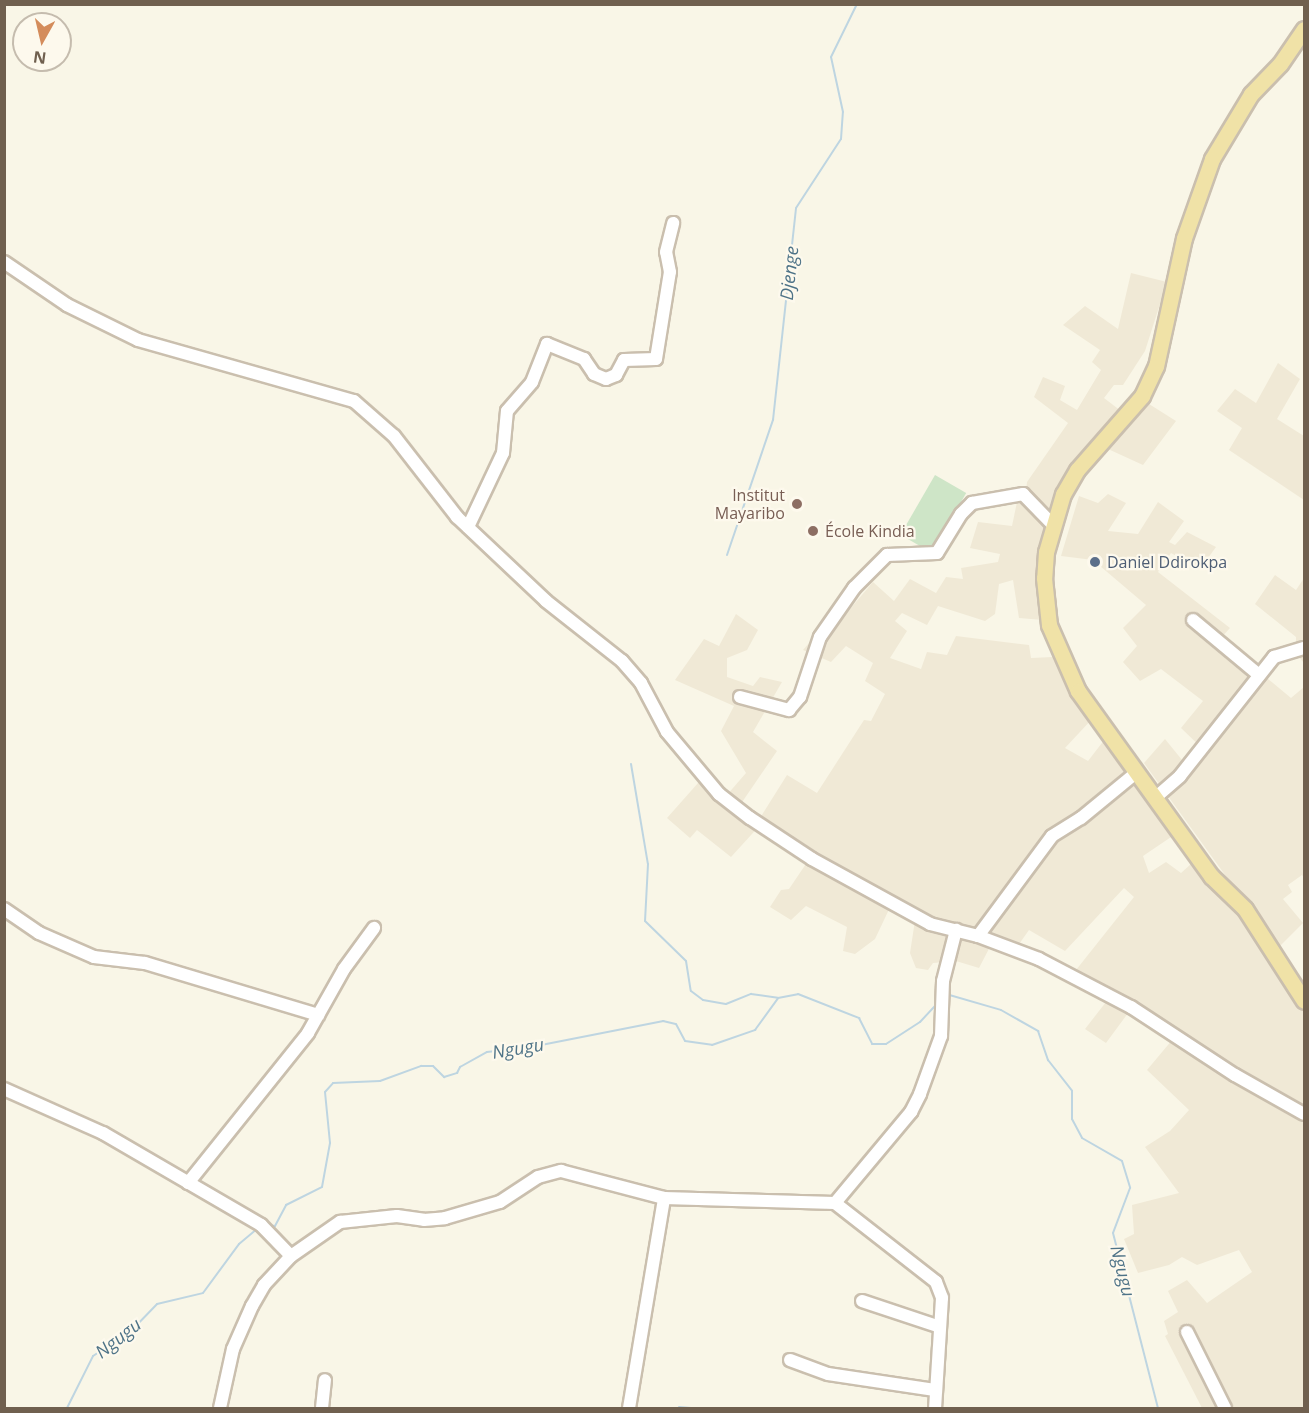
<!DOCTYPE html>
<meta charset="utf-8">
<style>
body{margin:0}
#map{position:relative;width:1309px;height:1413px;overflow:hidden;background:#f9f6e7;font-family:"Open Sans",sans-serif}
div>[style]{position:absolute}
.residential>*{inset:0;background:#f0e9d6}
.green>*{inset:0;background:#cee5c7;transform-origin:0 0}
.stream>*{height:2px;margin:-1px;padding:0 1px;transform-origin:1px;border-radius:1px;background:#bed5e1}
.roads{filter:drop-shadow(2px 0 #cabfae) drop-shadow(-2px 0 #cabfae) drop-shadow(0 2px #cabfae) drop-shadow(0 -2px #cabfae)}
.minor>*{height:12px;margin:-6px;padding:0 6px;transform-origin:6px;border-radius:6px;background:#fff}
.major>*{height:15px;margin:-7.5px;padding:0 7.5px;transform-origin:7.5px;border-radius:7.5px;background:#f0e2a7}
.dots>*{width:16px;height:16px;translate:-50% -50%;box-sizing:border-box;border:3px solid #fdf9ed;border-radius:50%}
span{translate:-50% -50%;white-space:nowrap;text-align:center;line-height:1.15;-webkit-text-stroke:4.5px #fdf9ed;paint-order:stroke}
.education-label{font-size:16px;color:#785e54}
.right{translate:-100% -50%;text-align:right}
.left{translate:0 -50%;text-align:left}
.service-label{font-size:16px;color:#4e5e75}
.water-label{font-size:18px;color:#4e7387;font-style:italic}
.frame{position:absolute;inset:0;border:6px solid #70604f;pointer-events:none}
.north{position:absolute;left:12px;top:12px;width:60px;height:60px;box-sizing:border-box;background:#fdf9ed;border:2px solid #c5bcae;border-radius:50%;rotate:188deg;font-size:16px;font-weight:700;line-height:24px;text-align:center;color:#70604f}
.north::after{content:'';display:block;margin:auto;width:21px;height:27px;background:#d48c5b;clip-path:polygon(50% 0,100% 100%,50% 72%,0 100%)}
</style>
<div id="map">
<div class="residential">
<i style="clip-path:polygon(1131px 273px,1167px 282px,1145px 351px,1123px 385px,1114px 385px,1104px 398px,1121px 411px,1053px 503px,1043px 620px,1019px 618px,1013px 580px,999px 584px,995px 614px,985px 621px,938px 606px,927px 625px,902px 613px,895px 621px,907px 631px,890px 658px,921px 669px,927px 652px,947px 655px,956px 636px,1029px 645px,1031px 658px,1053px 657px,1093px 718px,1065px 748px,1088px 761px,1105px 739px,1177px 833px,1143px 856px,1149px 873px,1166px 862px,1181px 873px,1191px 864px,1228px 901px,1304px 1007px,1304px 1408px,1202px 1408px,1165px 1336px,1168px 1334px,1164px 1321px,1178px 1312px,1168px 1291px,1187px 1280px,1207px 1303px,1252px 1272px,1239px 1250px,1197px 1265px,1182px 1257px,1169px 1265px,1138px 1273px,1124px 1239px,1134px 1234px,1132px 1205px,1179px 1193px,1145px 1147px,1170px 1131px,1189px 1110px,1147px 1070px,1178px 1033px,1134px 1005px,1106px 1043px,1085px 1029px,1113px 993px,1076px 970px,1134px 897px,1124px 888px,1065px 951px,1029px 930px,1017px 947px,993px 941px,979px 968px,956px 961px,933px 963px,928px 970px,916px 968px,910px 953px,916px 914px,893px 901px,875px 939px,855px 954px,843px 951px,847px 927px,806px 906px,791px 920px,770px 907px,781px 890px,789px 889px,814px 852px,762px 823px,731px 857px,697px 830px,690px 838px,667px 818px,706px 774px,726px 796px,746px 773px,721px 731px,734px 706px,675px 680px,704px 639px,719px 646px,736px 614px,758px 630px,747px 650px,727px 658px,727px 677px,753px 686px,760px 677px,782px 682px,753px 732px,777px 751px,736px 811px,755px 826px,787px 775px,817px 793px,864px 720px,871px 721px,885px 694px,865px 681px,873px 663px,846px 646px,831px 662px,803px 650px,830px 619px,838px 623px,873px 582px,894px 601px,910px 579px,936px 593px,946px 577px,963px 579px,961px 568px,998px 562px,1000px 554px,970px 548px,978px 522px,1012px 526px,1017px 502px,1025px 501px,1027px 482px,1068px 423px,1034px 397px,1043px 377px,1065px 386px,1060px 400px,1077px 410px,1101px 370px,1092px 362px,1100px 350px,1063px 325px,1085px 306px,1118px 329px)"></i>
<i style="clip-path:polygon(1278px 363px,1300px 379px,1277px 419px,1304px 436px,1304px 500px,1229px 450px,1242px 428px,1217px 411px,1235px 389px,1256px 403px)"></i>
<i style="clip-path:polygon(1149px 404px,1176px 421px,1143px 465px,1108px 449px)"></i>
<i style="clip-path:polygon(1108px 494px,1126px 503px,1108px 531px,1138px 534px,1158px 502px,1184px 521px,1169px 542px,1175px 545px,1187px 532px,1216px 547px,1200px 569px,1171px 553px,1158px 572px,1230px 628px,1220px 639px,1291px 698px,1304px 687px,1304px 878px,1302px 875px,1288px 885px,1292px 892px,1283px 899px,1303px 923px,1278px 948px,1144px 763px,1165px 739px,1191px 771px,1206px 752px,1181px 728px,1203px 701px,1161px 669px,1140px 681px,1123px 662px,1137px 646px,1123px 628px,1146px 605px,1093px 560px,1061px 556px,1079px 496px,1098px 503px)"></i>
<i style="clip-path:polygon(1275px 575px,1296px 590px,1304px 578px,1304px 663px,1296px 654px,1296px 637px,1255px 604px)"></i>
</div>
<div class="green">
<i style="left:935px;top:475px;width:36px;height:69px;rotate:30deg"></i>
</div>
<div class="stream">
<i style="left:727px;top:555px;width:143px;rotate:-71.2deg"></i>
<i style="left:773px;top:420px;width:213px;rotate:-83.8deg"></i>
<i style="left:796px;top:208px;width:82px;rotate:-56.9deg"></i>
<i style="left:841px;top:139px;width:27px;rotate:-86deg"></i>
<i style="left:843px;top:112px;width:56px;rotate:-102.3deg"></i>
<i style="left:831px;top:57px;width:59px;rotate:-63.9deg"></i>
<i style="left:631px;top:764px;width:101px;rotate:80.4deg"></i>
<i style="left:648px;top:864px;width:57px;rotate:93deg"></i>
<i style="left:645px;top:921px;width:57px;rotate:44.3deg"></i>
<i style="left:686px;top:961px;width:30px;rotate:81deg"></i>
<i style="left:691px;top:991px;width:15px;rotate:37deg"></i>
<i style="left:703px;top:1000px;width:23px;rotate:10deg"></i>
<i style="left:726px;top:1004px;width:27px;rotate:-22deg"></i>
<i style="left:751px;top:994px;width:27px;rotate:8deg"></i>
<i style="left:778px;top:998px;width:20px;rotate:-11deg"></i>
<i style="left:798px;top:994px;width:66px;rotate:21.5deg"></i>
<i style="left:859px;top:1018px;width:29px;rotate:63deg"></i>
<i style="left:872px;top:1044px;width:14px"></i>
<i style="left:886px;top:1044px;width:40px;rotate:-32.9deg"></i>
<i style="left:920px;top:1022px;width:26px;rotate:-47deg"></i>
<i style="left:946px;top:994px;width:57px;rotate:16.2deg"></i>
<i style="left:1001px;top:1010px;width:43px;rotate:29.6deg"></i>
<i style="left:1038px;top:1031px;width:31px;rotate:71deg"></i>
<i style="left:1048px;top:1060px;width:39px;rotate:52deg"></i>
<i style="left:1072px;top:1091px;width:28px;rotate:90deg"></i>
<i style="left:1072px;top:1119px;width:21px;rotate:62deg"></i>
<i style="left:1082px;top:1138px;width:46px;rotate:29.9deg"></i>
<i style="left:1122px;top:1161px;width:28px;rotate:73deg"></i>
<i style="left:1130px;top:1188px;width:48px;rotate:110.7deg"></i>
<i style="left:1113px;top:1233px;width:181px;rotate:75.6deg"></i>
<i style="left:267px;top:1225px;width:8px;rotate:7deg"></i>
<i style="left:275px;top:1226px;width:24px;rotate:-62deg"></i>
<i style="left:286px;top:1205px;width:40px;rotate:-26.6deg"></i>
<i style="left:322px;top:1187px;width:45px;rotate:-79.7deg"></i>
<i style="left:330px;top:1143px;width:51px;rotate:-95.6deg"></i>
<i style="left:325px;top:1092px;width:12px;rotate:-48deg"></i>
<i style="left:333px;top:1083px;width:47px;rotate:-2.4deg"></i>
<i style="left:380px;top:1081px;width:44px;rotate:-20.1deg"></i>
<i style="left:421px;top:1066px;width:12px"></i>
<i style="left:433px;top:1066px;width:16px;rotate:45deg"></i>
<i style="left:444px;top:1077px;width:14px;rotate:-17deg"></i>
<i style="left:457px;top:1073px;width:7px;rotate:-63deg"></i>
<i style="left:460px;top:1067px;width:31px;rotate:-29deg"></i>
<i style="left:487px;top:1052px;width:44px;rotate:-6.5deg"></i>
<i style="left:531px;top:1047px;width:135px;rotate:-11.1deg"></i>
<i style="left:663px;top:1021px;width:13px;rotate:13deg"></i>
<i style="left:676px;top:1024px;width:19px;rotate:62deg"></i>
<i style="left:685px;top:1041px;width:27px;rotate:8deg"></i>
<i style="left:712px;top:1045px;width:46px;rotate:-19.2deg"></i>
<i style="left:755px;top:1030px;width:39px;rotate:-54deg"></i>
<i style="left:679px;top:1407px;width:12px;rotate:5deg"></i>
<i style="left:67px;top:1408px;width:58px;rotate:-63.4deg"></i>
<i style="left:93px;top:1356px;width:44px;rotate:-33deg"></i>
<i style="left:130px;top:1332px;width:39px;rotate:-46deg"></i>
<i style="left:157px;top:1304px;width:47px;rotate:-13.4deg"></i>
<i style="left:203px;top:1293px;width:61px;rotate:-53.7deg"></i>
<i style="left:239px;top:1244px;width:23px;rotate:-40deg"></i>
</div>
<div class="roads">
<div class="minor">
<i style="left:4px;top:262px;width:76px;rotate:34.3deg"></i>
<i style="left:67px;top:305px;width:79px;rotate:26.2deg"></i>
<i style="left:138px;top:340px;width:224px;rotate:15.8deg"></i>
<i style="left:354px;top:401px;width:53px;rotate:41.2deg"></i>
<i style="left:394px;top:436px;width:103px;rotate:52.1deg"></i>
<i style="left:457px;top:517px;width:122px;rotate:43.3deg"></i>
<i style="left:546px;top:601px;width:97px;rotate:38.3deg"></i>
<i style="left:622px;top:661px;width:29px;rotate:49deg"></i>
<i style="left:641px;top:683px;width:55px;rotate:62deg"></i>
<i style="left:667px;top:732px;width:81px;rotate:50deg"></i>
<i style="left:719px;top:794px;width:39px;rotate:38deg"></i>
<i style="left:750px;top:818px;width:74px;rotate:33.5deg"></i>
<i style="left:812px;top:859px;width:135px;rotate:28.8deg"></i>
<i style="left:930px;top:924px;width:49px;rotate:14deg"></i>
<i style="left:978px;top:936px;width:65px;rotate:20.7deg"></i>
<i style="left:1039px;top:959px;width:104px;rotate:27.6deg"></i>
<i style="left:1131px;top:1007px;width:124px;rotate:33.2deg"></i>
<i style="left:1235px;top:1075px;width:79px;rotate:29.5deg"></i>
<i style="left:468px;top:527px;width:82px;rotate:-64.7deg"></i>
<i style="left:503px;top:453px;width:42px;rotate:-84.6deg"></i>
<i style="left:507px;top:411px;width:38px;rotate:-49deg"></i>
<i style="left:532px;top:382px;width:41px;rotate:-68.5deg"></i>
<i style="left:547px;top:344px;width:40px;rotate:22deg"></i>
<i style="left:584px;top:359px;width:18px;rotate:56deg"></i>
<i style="left:594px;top:374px;width:13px;rotate:23deg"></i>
<i style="left:606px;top:379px;width:11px;rotate:-22deg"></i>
<i style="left:616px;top:375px;width:17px;rotate:-62deg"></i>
<i style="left:624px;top:360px;width:32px;rotate:-2deg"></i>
<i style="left:656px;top:359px;width:88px;rotate:-80.9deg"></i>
<i style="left:670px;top:272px;width:20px;rotate:-101deg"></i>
<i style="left:666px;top:252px;width:30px;rotate:-76deg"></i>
<i style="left:1193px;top:620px;width:86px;rotate:39.8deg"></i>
<i style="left:740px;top:697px;width:51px;rotate:14.9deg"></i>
<i style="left:789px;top:710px;width:17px;rotate:-50deg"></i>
<i style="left:800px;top:697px;width:63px;rotate:-71.6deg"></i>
<i style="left:820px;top:637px;width:60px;rotate:-55.2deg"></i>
<i style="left:854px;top:588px;width:47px;rotate:-45deg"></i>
<i style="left:887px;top:555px;width:50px;rotate:-2.3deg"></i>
<i style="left:937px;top:553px;width:46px;rotate:-58.4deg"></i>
<i style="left:961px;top:514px;width:16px;rotate:-45deg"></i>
<i style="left:972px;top:503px;width:52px;rotate:-10deg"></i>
<i style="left:1023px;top:494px;width:43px;rotate:45.9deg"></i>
<i style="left:1155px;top:798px;width:33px;rotate:-41deg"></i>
<i style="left:1180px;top:776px;width:152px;rotate:-51.7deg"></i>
<i style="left:1274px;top:657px;width:31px;rotate:-17deg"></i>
<i style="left:4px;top:909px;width:42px;rotate:34.4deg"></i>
<i style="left:39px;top:933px;width:60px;rotate:23.6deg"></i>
<i style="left:94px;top:957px;width:51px;rotate:6.7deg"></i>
<i style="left:145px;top:963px;width:181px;rotate:16.7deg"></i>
<i style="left:978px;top:936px;width:124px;rotate:-53.5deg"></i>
<i style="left:1052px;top:836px;width:34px;rotate:-32deg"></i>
<i style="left:1081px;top:818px;width:71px;rotate:-39.3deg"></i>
<i style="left:4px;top:1089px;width:108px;rotate:24deg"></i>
<i style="left:103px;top:1133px;width:183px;rotate:30.2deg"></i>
<i style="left:261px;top:1225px;width:43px;rotate:45.9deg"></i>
<i style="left:188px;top:1183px;width:192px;rotate:-51.3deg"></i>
<i style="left:308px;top:1033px;width:73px;rotate:-60.6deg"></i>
<i style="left:344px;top:969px;width:51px;rotate:-53.8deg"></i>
<i style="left:835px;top:1203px;width:119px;rotate:-50.1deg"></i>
<i style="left:911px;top:1112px;width:20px;rotate:-63deg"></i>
<i style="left:920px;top:1094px;width:62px;rotate:-70.1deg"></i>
<i style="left:941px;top:1036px;width:55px;rotate:-87.9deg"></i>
<i style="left:943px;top:981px;width:53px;rotate:-75.7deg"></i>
<i style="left:862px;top:1301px;width:82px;rotate:18.4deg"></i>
<i style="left:1187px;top:1332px;width:85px;rotate:63.4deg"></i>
<i style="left:790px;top:1360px;width:40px;rotate:20.2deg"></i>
<i style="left:828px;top:1374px;width:108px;rotate:8.5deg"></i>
<i style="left:220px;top:1408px;width:60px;rotate:-77.6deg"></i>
<i style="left:233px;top:1349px;width:47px;rotate:-66.2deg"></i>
<i style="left:252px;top:1306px;width:24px;rotate:-60deg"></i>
<i style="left:264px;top:1285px;width:40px;rotate:-47deg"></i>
<i style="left:291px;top:1256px;width:60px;rotate:-34.8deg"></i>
<i style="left:340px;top:1222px;width:57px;rotate:-6deg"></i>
<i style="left:397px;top:1216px;width:27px;rotate:8deg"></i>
<i style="left:424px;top:1220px;width:21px;rotate:-5deg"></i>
<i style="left:445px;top:1218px;width:57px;rotate:-16.2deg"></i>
<i style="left:500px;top:1202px;width:45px;rotate:-33.3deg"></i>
<i style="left:538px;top:1177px;width:24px;rotate:-15deg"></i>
<i style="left:561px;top:1171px;width:106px;rotate:14.7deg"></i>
<i style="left:664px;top:1198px;width:171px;rotate:1.7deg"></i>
<i style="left:835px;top:1203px;width:128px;rotate:38deg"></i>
<i style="left:936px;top:1282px;width:17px;rotate:69deg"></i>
<i style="left:942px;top:1298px;width:110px;rotate:93.6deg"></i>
<i style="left:322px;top:1408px;width:28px;rotate:-84deg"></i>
<i style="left:629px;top:1408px;width:213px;rotate:-80.5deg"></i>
</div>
<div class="major">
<i style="left:1304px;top:29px;width:42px;rotate:124.4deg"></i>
<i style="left:1280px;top:64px;width:42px;rotate:134deg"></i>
<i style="left:1251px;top:94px;width:76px;rotate:121deg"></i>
<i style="left:1212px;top:159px;width:84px;rotate:109.5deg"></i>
<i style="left:1184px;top:238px;width:131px;rotate:102.3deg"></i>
<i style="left:1156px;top:366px;width:33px;rotate:115deg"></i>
<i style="left:1142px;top:396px;width:98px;rotate:131.3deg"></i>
<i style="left:1077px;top:470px;width:28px;rotate:120deg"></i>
<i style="left:1063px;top:494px;width:60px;rotate:106.3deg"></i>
<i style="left:1046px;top:552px;width:26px;rotate:94deg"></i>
<i style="left:1044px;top:578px;width:47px;rotate:83.9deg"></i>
<i style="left:1049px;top:625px;width:72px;rotate:66.3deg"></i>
<i style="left:1078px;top:691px;width:228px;rotate:54.3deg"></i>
<i style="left:1211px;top:876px;width:47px;rotate:44.1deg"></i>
<i style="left:1245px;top:909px;width:109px;rotate:57.3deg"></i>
</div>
</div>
<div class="dots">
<i style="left:797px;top:504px;background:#8d6e63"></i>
<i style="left:813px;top:531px;background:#8d6e63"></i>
<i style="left:1095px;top:562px;background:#5c6f8a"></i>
</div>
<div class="education-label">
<span class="right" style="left:785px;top:504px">Institut<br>Mayaribo</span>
<span class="left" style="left:825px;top:531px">École Kindia</span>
</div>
<div class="service-label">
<span class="left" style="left:1107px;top:562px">Daniel Ddirokpa</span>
</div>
<div class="water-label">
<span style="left:789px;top:273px;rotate:-84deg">Djenge</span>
<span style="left:518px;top:1048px;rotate:-9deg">Ngugu</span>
<span style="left:1123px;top:1271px;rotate:76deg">Ngugu</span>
<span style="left:118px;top:1338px;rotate:-38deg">Ngugu</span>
</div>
<div class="frame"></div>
<div class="north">N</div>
</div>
